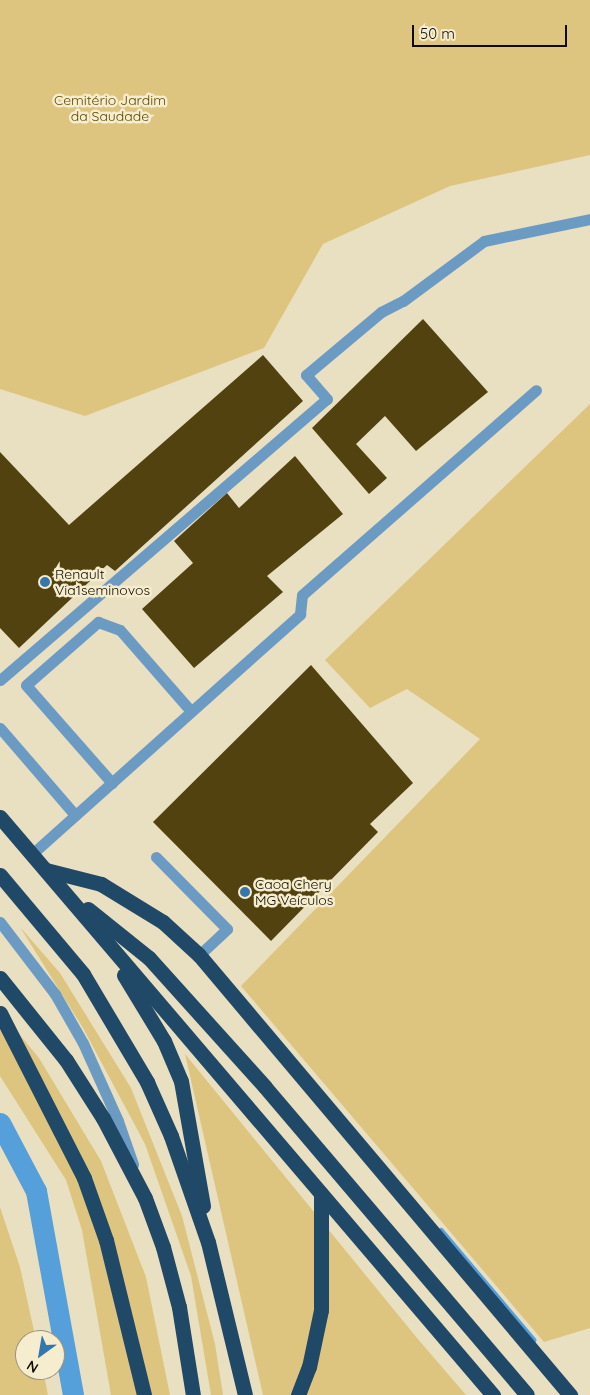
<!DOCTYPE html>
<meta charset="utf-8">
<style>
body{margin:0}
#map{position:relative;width:590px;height:1395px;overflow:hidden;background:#e9dfc1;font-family:Quicksand,sans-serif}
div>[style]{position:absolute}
.green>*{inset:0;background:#dec57f}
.stream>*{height:6px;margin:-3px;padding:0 3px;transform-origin:3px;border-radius:3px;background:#559fdb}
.canal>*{height:21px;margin:-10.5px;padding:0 10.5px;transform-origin:10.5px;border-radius:10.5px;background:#559fdb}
.building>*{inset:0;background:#524210}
.lane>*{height:11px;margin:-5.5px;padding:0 5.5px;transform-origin:5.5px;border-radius:5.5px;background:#6b9bc3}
.highway>*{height:15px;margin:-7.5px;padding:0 7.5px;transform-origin:7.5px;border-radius:7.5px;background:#204867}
.dots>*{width:14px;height:14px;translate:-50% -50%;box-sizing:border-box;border:2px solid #f6ecce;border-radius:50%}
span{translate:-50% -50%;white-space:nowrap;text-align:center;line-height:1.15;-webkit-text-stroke:5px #f6ecce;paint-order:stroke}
.park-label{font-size:14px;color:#5f4b00}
.poi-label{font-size:14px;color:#0f0b03}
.left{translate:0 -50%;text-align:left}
.north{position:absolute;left:15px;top:1330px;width:50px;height:50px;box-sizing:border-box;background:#f6ecce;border:1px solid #9a927d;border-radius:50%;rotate:212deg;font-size:14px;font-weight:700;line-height:20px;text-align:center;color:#0f0b03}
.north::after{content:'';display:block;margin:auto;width:18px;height:22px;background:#3377ac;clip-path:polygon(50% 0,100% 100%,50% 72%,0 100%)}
.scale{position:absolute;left:412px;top:25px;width:155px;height:22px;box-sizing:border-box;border:2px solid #0f0b03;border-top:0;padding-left:6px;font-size:15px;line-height:18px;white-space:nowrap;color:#0f0b03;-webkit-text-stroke:4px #f6ecce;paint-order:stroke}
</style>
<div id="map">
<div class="green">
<i style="clip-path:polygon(0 0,590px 0,590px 155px,450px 186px,323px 244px,264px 348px,85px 416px,0 389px)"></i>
<i style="clip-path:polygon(590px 404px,590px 1328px,544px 1342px,241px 986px,480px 739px,407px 689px,370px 708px,325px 660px)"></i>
<i style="clip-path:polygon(20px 927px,60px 973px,131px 1088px,182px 1216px,215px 1344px,223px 1395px,211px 1395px,191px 1276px,145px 1144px,83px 1028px)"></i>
<i style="clip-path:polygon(0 1011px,39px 1058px,101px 1161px,146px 1277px,170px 1395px,111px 1395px,82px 1230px,66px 1180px,0 1076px)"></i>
<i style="clip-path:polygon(185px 1054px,417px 1338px,466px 1395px,263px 1395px)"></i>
<i style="clip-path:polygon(0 1207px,20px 1267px,36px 1340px,25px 1340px,25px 1370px,43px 1370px,48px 1395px,0 1395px)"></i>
</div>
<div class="stream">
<i style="left:441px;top:1231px;width:143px;rotate:49.8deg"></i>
</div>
<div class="canal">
<i style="left:0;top:1123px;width:77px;rotate:62.1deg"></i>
<i style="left:36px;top:1191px;width:207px;rotate:79.7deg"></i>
</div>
<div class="building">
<i style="clip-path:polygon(423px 319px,488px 392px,416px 451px,385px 416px,356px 444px,387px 478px,369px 494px,312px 428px)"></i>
<i style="clip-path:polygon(263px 355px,303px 401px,115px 571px,107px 565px,19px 648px,0 628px,0 452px,69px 525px)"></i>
<i style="clip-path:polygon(295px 456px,343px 514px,267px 576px,283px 592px,194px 668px,142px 609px,193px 563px,174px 541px,227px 493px,239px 508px)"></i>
<i style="clip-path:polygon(311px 665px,413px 783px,370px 824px,378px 832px,271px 941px,153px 822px)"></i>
</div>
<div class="lane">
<i style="left:0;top:680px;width:431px;rotate:-40.7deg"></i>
<i style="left:327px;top:399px;width:32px;rotate:-131deg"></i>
<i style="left:306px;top:375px;width:98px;rotate:-40deg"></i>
<i style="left:381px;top:312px;width:25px;rotate:-27deg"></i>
<i style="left:403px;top:301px;width:101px;rotate:-36.5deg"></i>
<i style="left:484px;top:241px;width:108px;rotate:-11.7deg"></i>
<i style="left:0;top:728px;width:115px;rotate:49.2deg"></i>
<i style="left:112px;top:783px;width:130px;rotate:-131.3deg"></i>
<i style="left:26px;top:685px;width:96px;rotate:-41.2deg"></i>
<i style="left:98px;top:622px;width:23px;rotate:20deg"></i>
<i style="left:120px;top:630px;width:108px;rotate:48.8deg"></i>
<i style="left:32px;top:854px;width:360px;rotate:-41.8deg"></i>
<i style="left:300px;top:614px;width:19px;rotate:-84deg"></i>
<i style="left:302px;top:595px;width:311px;rotate:-41.2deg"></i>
<i style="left:156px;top:857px;width:101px;rotate:45.4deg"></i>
<i style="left:227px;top:929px;width:38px;rotate:137deg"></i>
<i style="left:0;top:922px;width:91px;rotate:52.6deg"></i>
<i style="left:55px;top:994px;width:56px;rotate:60.3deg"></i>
<i style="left:83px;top:1043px;width:85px;rotate:65.8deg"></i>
<i style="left:118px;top:1121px;width:46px;rotate:70.8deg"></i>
</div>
<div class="highway">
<i style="left:0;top:817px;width:760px;rotate:49.54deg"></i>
<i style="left:46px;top:870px;width:57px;rotate:14.3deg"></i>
<i style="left:101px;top:884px;width:73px;rotate:31.5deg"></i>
<i style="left:163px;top:922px;width:49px;rotate:42.5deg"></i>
<i style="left:199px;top:955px;width:576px;rotate:49.86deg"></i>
<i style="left:0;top:875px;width:129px;rotate:50deg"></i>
<i style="left:83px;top:974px;width:126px;rotate:59.3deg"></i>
<i style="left:147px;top:1082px;width:59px;rotate:66deg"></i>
<i style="left:171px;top:1136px;width:112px;rotate:70.8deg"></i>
<i style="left:208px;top:1242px;width:157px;rotate:76.4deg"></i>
<i style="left:88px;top:909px;width:78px;rotate:38.8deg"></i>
<i style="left:149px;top:958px;width:173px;rotate:48deg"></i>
<i style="left:265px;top:1087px;width:404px;rotate:49.6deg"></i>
<i style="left:124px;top:975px;width:77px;rotate:58.8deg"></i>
<i style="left:164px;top:1041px;width:43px;rotate:67deg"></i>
<i style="left:181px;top:1081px;width:127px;rotate:80deg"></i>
<i style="left:0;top:978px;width:105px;rotate:51.2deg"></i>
<i style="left:66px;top:1060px;width:69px;rotate:57.5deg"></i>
<i style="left:103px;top:1118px;width:90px;rotate:62.3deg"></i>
<i style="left:145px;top:1198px;width:52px;rotate:69.8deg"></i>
<i style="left:163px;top:1247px;width:62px;rotate:75.1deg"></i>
<i style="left:179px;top:1307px;width:89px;rotate:81deg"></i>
<i style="left:0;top:1013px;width:185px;rotate:63deg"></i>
<i style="left:84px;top:1178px;width:66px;rotate:70.5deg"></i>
<i style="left:106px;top:1240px;width:160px;rotate:76.2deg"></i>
<i style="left:298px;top:1395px;width:30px;rotate:-69deg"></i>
<i style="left:309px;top:1367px;width:58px;rotate:-78.1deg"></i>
<i style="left:321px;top:1310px;width:116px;rotate:-90deg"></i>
</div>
<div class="dots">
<i style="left:45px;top:582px;background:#3377ac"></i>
<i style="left:245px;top:892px;background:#3377ac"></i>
</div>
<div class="park-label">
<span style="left:110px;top:108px">Cemitério Jardim<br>da Saudade</span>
</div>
<div class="poi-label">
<span class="left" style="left:55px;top:582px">Renault<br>Via1seminovos</span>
<span class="left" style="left:255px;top:892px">Caoa Chery<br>MG Veículos</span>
</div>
<div class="north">N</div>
<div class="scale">50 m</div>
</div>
